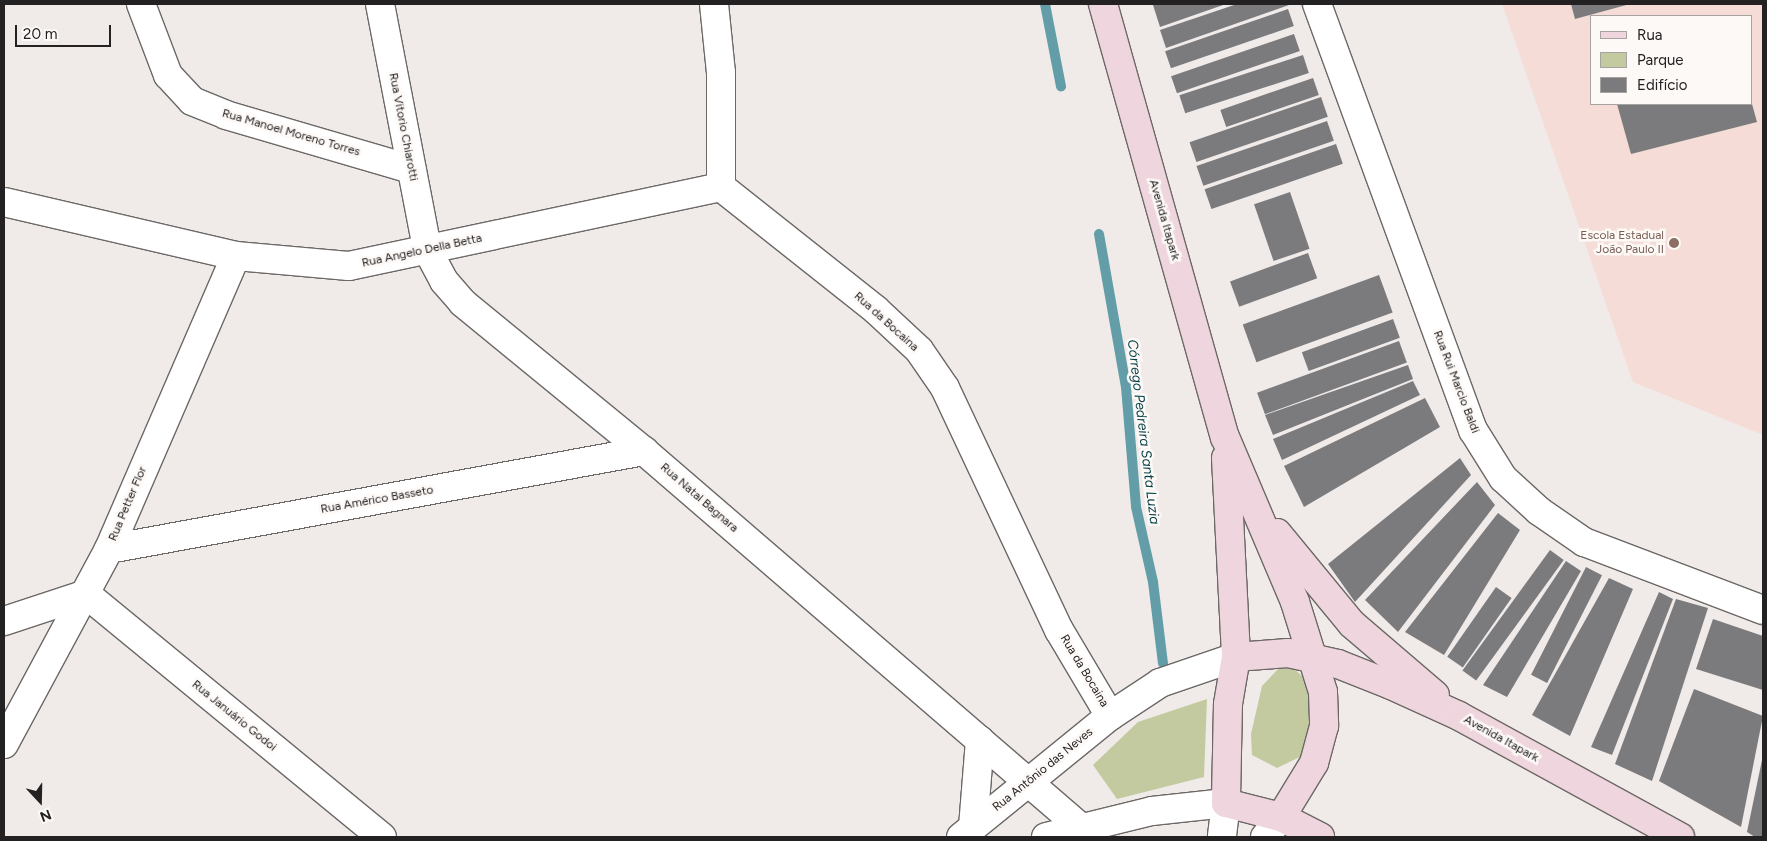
<!DOCTYPE html>
<meta charset="utf-8">
<style>
body{margin:0}
#map{position:relative;width:1767px;height:841px;overflow:hidden;background:#f0ebe9;font-family:Figtree,sans-serif}
div>[style]{position:absolute}
.education>*{inset:0;background:#f6dcd6}
.green>*{inset:0;background:#c4ca9f}
.stream>*{height:10px;margin:-5px;padding:0 5px;transform-origin:5px;border-radius:5px;background:#639ea8}
.building>*{inset:0;background:#7b7a7d;transform-origin:0 0}
.roads{filter:drop-shadow(1px 0 #6c6866) drop-shadow(-1px 0 #6c6866) drop-shadow(0 1px #6c6866) drop-shadow(0 -1px #6c6866)}
.minor>*{height:28px;margin:-14px;padding:0 14px;transform-origin:14px;border-radius:14px;background:#fff}
.secondary>*{height:28px;margin:-14px;padding:0 14px;transform-origin:14px;border-radius:14px;background:#efd6de}
.dots>*{width:14px;height:14px;translate:-50% -50%;box-sizing:border-box;border:2px solid #fdf9f7;border-radius:50%}
span{translate:-50% -50%;white-space:nowrap;text-align:center;line-height:1.15;-webkit-text-stroke:5px #fdf9f7;paint-order:stroke}
.street-label{font-size:12px;color:#232121}
.education-label{font-size:12px;color:#785e54}
.right{translate:-100% -50%;text-align:right}
.water-label{font-size:14px;color:#013c44;font-style:italic}
.frame{position:absolute;inset:0;border:5px solid #232121;pointer-events:none}
.legend{position:absolute;left:1590px;top:15px;width:162px;height:90px;box-sizing:border-box;background:#fdf9f7;border:1px solid #a6a3a1;margin:0;padding:6px 9px;list-style:none;font-size:15px;color:#232121}
.legend li{display:flex;align-items:center;gap:10px;height:25px}
.legend b{width:25px;border:1px solid #a6a3a1}
.north{position:absolute;left:15px;top:776px;width:50px;height:50px;-webkit-text-stroke:4px #fdf9f7;paint-order:stroke;rotate:159deg;font-size:14px;font-weight:700;line-height:20px;text-align:center;color:#232121}
.north::after{content:'';display:block;margin:auto;width:18px;height:22px;background:#232121;clip-path:polygon(50% 0,100% 100%,50% 72%,0 100%)}
.scale{position:absolute;left:15px;top:25px;width:96px;height:22px;box-sizing:border-box;border:2px solid #232121;border-top:0;padding-left:6px;font-size:15px;line-height:18px;white-space:nowrap;color:#232121;-webkit-text-stroke:4px #fdf9f7;paint-order:stroke}
</style>
<div id="map">
<div class="education">
<i style="clip-path:polygon(evenodd,1502px 4px,1763px 4px,1763px 435px,1633px 382px,1502px 4px,1591px 16px,1751px 16px,1751px 104px,1591px 104px,1591px 16px)"></i>
</div>
<div class="green">
<i style="clip-path:polygon(1278px 669px,1294px 669px,1308px 681px,1318px 722px,1304px 755px,1277px 768px,1252px 755px,1251px 734px,1262px 686px)"></i>
<i style="clip-path:polygon(1207px 699px,1204px 777px,1117px 799px,1093px 765px,1138px 722px)"></i>
</div>
<div class="stream">
<i style="left:1045px;top:4px;width:84px;rotate:79deg"></i>
<i style="left:1099px;top:234px;width:155px;rotate:80deg"></i>
<i style="left:1126px;top:387px;width:120px;rotate:85.2deg"></i>
<i style="left:1136px;top:507px;width:77px;rotate:77.2deg"></i>
<i style="left:1153px;top:582px;width:82px;rotate:83deg"></i>
</div>
<div class="building">
<i style="clip-path:polygon(1226px 4px,1160px 27px,1153px 5px,1157px 4px)"></i>
<i style="clip-path:polygon(1237px 4px,1289px 5px,1166px 48px,1160px 30px)"></i>
<i style="clip-path:polygon(1571px 4px,1630px 4px,1575px 19px)"></i>
<i style="left:1288px;top:9px;width:18px;height:130px;rotate:71deg"></i>
<i style="left:1294px;top:34px;width:18px;height:130px;rotate:71deg"></i>
<i style="left:1303px;top:55px;width:19px;height:130px;rotate:72deg"></i>
<i style="left:1313px;top:78px;width:18px;height:98px;rotate:71deg"></i>
<i style="left:1321px;top:97px;width:21px;height:139px;rotate:71deg"></i>
<i style="clip-path:polygon(1617px 104px,1752px 104px,1757px 122px,1631px 154px)"></i>
<i style="left:1327px;top:121px;width:21px;height:138px;rotate:71deg"></i>
<i style="left:1336px;top:144px;width:21px;height:139px;rotate:71deg"></i>
<i style="left:1290px;top:192px;width:60px;height:38px;rotate:71deg"></i>
<i style="left:1308px;top:253px;width:27px;height:83px;rotate:70deg"></i>
<i style="left:1379px;top:275px;width:40px;height:145px;rotate:70deg"></i>
<i style="left:1393px;top:319px;width:20px;height:97px;rotate:70deg"></i>
<i style="left:1399px;top:341px;width:23px;height:151px;rotate:70deg"></i>
<i style="clip-path:polygon(1408px 365px,1413px 379px,1273px 435px,1265px 415px)"></i>
<i style="clip-path:polygon(1413px 381px,1420px 395px,1282px 460px,1273px 439px)"></i>
<i style="clip-path:polygon(1425px 398px,1440px 427px,1304px 507px,1284px 466px)"></i>
<i style="clip-path:polygon(1460px 458px,1471px 475px,1355px 602px,1328px 564px)"></i>
<i style="clip-path:polygon(1477px 482px,1495px 505px,1398px 632px,1365px 600px)"></i>
<i style="clip-path:polygon(1498px 513px,1520px 530px,1444px 655px,1405px 632px)"></i>
<i style="left:1550px;top:550px;width:17px;height:149px;rotate:36deg"></i>
<i style="clip-path:polygon(1566px 561px,1581px 571px,1507px 697px,1483px 685px)"></i>
<i style="left:1586px;top:567px;width:18px;height:121px;rotate:27deg"></i>
<i style="clip-path:polygon(1609px 578px,1633px 589px,1570px 736px,1532px 715px)"></i>
<i style="left:1496px;top:587px;width:19px;height:85px;rotate:35deg"></i>
<i style="clip-path:polygon(1659px 592px,1673px 599px,1612px 755px,1591px 747px)"></i>
<i style="clip-path:polygon(1676px 599px,1708px 608px,1652px 781px,1615px 764px)"></i>
<i style="clip-path:polygon(1713px 619px,1763px 636px,1763px 690px,1696px 669px)"></i>
<i style="clip-path:polygon(1694px 689px,1763px 716px,1741px 827px,1659px 781px)"></i>
<i style="clip-path:polygon(1762px 760px,1763px 837px,1755px 837px,1747px 832px)"></i>
</div>
<div class="roads">
<div class="minor">
<i style="left:141px;top:4px;width:76px;rotate:69.2deg"></i>
<i style="left:168px;top:75px;width:35px;rotate:47deg"></i>
<i style="left:192px;top:101px;width:37px;rotate:22deg"></i>
<i style="left:226px;top:115px;width:193px;rotate:16.3deg"></i>
<i style="left:380px;top:4px;width:249px;rotate:79.1deg"></i>
<i style="left:427px;top:249px;width:36px;rotate:62deg"></i>
<i style="left:444px;top:281px;width:29px;rotate:49deg"></i>
<i style="left:463px;top:303px;width:234px;rotate:39.3deg"></i>
<i style="left:644px;top:451px;width:574px;rotate:40.76deg"></i>
<i style="left:714px;top:4px;width:69px;rotate:84.2deg"></i>
<i style="left:721px;top:73px;width:114px;rotate:90deg"></i>
<i style="left:1317px;top:4px;width:454px;rotate:69.9deg"></i>
<i style="left:1473px;top:430px;width:57px;rotate:58deg"></i>
<i style="left:1503px;top:478px;width:49px;rotate:42.5deg"></i>
<i style="left:1539px;top:511px;width:55px;rotate:34.6deg"></i>
<i style="left:1584px;top:542px;width:191px;rotate:20.8deg"></i>
<i style="left:721px;top:187px;width:198px;rotate:38.4deg"></i>
<i style="left:876px;top:310px;width:59px;rotate:42.9deg"></i>
<i style="left:919px;top:350px;width:46px;rotate:55.6deg"></i>
<i style="left:945px;top:388px;width:268px;rotate:64.8deg"></i>
<i style="left:1059px;top:630px;width:100px;rotate:59.3deg"></i>
<i style="left:4px;top:202px;width:238px;rotate:13.1deg"></i>
<i style="left:236px;top:256px;width:113px;rotate:5.1deg"></i>
<i style="left:349px;top:266px;width:380px;rotate:-12deg"></i>
<i style="left:109px;top:549px;width:544px;rotate:-10.38deg"></i>
<i style="left:4px;top:621px;width:86px;rotate:-18.2deg"></i>
<i style="left:86px;top:594px;width:383px;rotate:39.4deg"></i>
<i style="left:4px;top:744px;width:221px;rotate:-61.7deg"></i>
<i style="left:109px;top:549px;width:319px;rotate:-66.6deg"></i>
<i style="left:973px;top:827px;width:87px;rotate:-85.4deg"></i>
<i style="left:961px;top:837px;width:192px;rotate:-39.1deg"></i>
<i style="left:1110px;top:716px;width:60px;rotate:-33.4deg"></i>
<i style="left:1160px;top:683px;width:80px;rotate:-18.9deg"></i>
<i style="left:1046px;top:837px;width:109px;rotate:-13.8deg"></i>
<i style="left:1152px;top:811px;width:74px;rotate:-6.2deg"></i>
<i style="left:1226px;top:803px;width:34px;rotate:97deg"></i>
<i style="left:1265px;top:837px;width:26px;rotate:-51deg"></i>
</div>
<div class="secondary">
<i style="left:1103px;top:4px;width:450px;rotate:74.3deg"></i>
<i style="left:1225px;top:437px;width:179px;rotate:67deg"></i>
<i style="left:1295px;top:602px;width:94px;rotate:72.7deg"></i>
<i style="left:1323px;top:692px;width:34px;rotate:88deg"></i>
<i style="left:1324px;top:726px;width:38px;rotate:105deg"></i>
<i style="left:1314px;top:763px;width:63px;rotate:121.4deg"></i>
<i style="left:1226px;top:458px;width:199px;rotate:87.1deg"></i>
<i style="left:1236px;top:657px;width:48px;rotate:99.7deg"></i>
<i style="left:1228px;top:704px;width:99px;rotate:91.2deg"></i>
<i style="left:1226px;top:803px;width:57px;rotate:14.3deg"></i>
<i style="left:1281px;top:817px;width:44px;rotate:27.1deg"></i>
<i style="left:1277px;top:533px;width:118px;rotate:50.5deg"></i>
<i style="left:1352px;top:624px;width:109px;rotate:40.5deg"></i>
<i style="left:1236px;top:657px;width:52px;rotate:-4.4deg"></i>
<i style="left:1288px;top:653px;width:51px;rotate:12.4deg"></i>
<i style="left:1338px;top:664px;width:57px;rotate:21.6deg"></i>
<i style="left:1391px;top:685px;width:75px;rotate:24.5deg"></i>
<i style="left:1459px;top:716px;width:252px;rotate:28.7deg"></i>
</div>
</div>
<div class="dots">
<i style="left:1674px;top:243px;background:#8d6e63"></i>
</div>
<div class="street-label">
<span style="left:403px;top:127px;rotate:79deg">Rua Vitorio Chiarotti</span>
<span style="left:291px;top:133px;rotate:16deg">Rua Manoel Moreno Torres</span>
<span style="left:1164px;top:220px;rotate:74deg">Avenida Itapark</span>
<span style="left:422px;top:251px;rotate:-12deg">Rua Angelo Della Betta</span>
<span style="left:886px;top:322px;rotate:42deg">Rua da Bocaina</span>
<span style="left:1456px;top:382px;rotate:69deg">Rua Rui Marcio Baldi</span>
<span style="left:699px;top:498px;rotate:41deg">Rua Natal Bagnara</span>
<span style="left:377px;top:500px;rotate:-10deg">Rua Américo Basseto</span>
<span style="left:128px;top:504px;rotate:-67deg">Rua Petter Flor</span>
<span style="left:1084px;top:671px;rotate:59deg">Rua da Bocaina</span>
<span style="left:234px;top:716px;rotate:39deg">Rua Januário Godoi</span>
<span style="left:1501px;top:739px;rotate:29deg">Avenida Itapark</span>
<span style="left:1043px;top:770px;rotate:-39deg">Rua Antônio das Neves</span>
</div>
<div class="education-label">
<span class="right" style="left:1664px;top:243px">Escola Estadual<br>João Paulo II</span>
</div>
<div class="water-label">
<span style="left:1143px;top:432px;rotate:83deg">Córrego Pedreira Santa Luzia</span>
</div>
<div class="frame"></div>
<ul class="legend">
<li><b style="height:6px;background:#efd6de"></b>Rua</li>
<li><b style="height:14px;background:#c4ca9f"></b>Parque</li>
<li><b style="height:14px;background:#7b7a7d"></b>Edifício</li>
</ul>
<div class="north">N</div>
<div class="scale">20 m</div>
</div>
